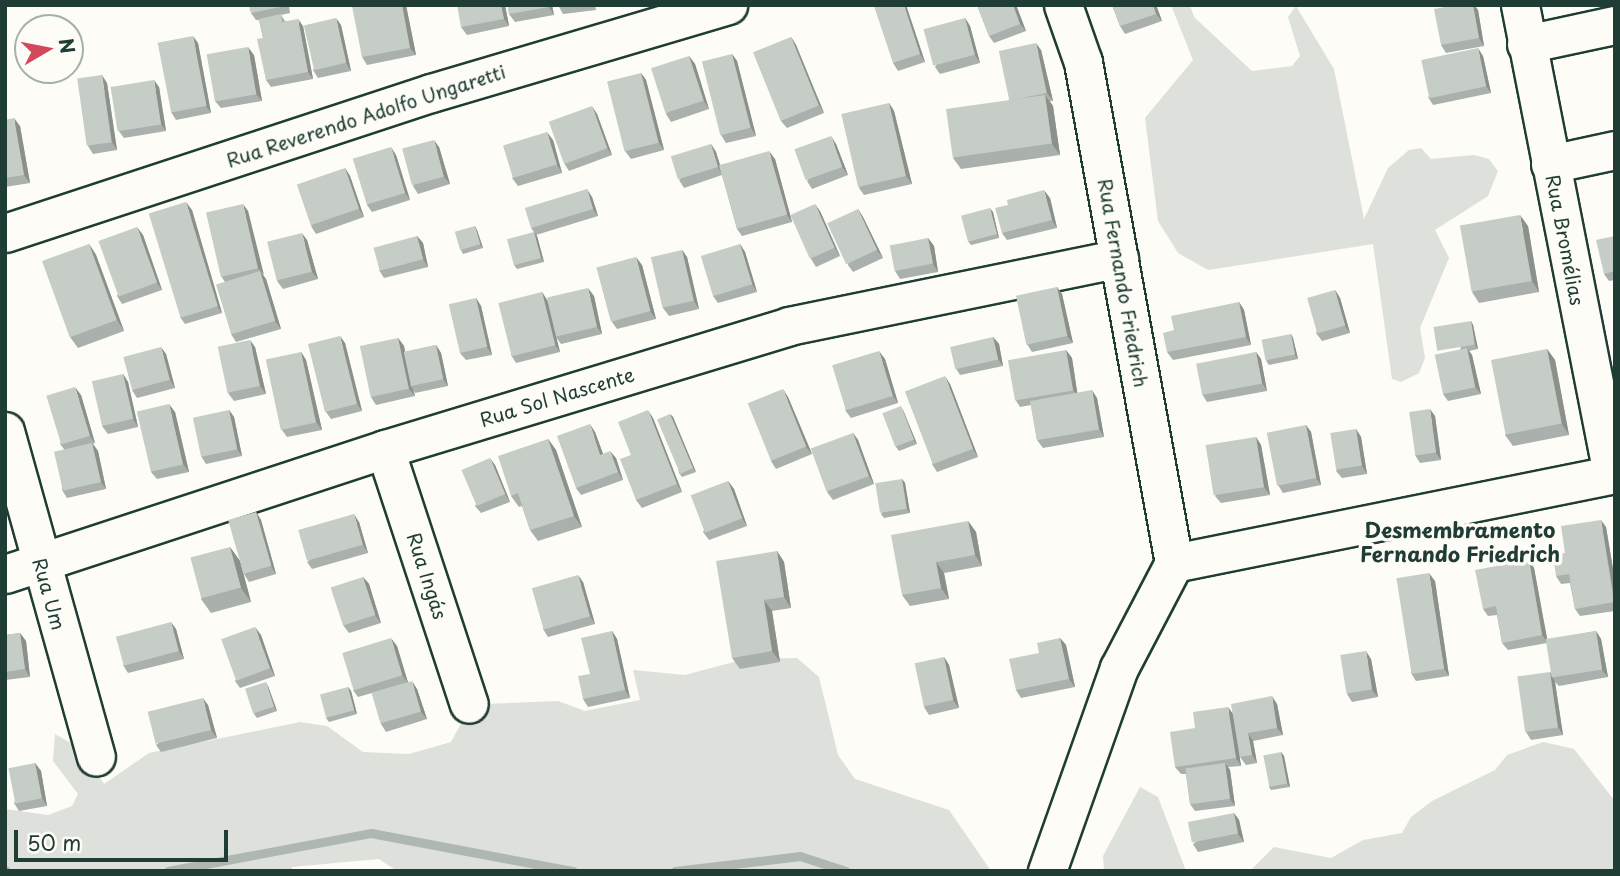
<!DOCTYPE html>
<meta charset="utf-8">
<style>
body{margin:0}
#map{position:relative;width:1620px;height:876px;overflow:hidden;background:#fdfcf7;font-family:"Playpen Sans",sans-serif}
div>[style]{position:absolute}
.green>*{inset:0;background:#dde0db}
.stream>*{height:9px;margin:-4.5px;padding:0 4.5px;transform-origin:4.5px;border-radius:4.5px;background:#aeb8b1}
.roads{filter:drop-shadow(2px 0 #1f3d34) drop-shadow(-2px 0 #1f3d34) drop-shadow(0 2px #1f3d34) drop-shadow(0 -2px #1f3d34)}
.minor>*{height:37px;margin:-18.5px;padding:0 18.5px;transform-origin:18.5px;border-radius:18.5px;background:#fdfcf7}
.wall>*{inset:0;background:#aab0ab}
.shaded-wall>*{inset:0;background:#8b908b}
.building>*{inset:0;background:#c6cdc7;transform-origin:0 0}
span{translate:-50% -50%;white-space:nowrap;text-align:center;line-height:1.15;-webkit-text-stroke:7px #fdfcf7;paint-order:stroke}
.street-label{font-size:19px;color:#1f3d34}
.neighbourhood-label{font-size:21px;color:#1f3d34;font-weight:700}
.frame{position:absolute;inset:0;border:7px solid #1f3d34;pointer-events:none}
.north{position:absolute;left:14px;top:14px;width:70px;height:70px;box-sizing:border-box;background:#fdfcf7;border:2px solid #a4b0a9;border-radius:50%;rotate:80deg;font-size:19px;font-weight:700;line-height:28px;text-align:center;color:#1f3d34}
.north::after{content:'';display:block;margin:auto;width:24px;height:32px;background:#d1495b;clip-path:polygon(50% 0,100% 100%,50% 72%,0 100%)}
.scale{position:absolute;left:14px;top:830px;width:214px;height:32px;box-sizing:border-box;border:4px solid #1f3d34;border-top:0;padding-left:9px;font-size:21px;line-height:24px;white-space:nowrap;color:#1f3d34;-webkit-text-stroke:5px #fdfcf7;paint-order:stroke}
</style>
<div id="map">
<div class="green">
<i style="clip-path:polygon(1171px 5px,1190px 5px,1194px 17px,1252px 71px,1292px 66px,1300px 56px,1288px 17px,1296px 6px,1334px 69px,1364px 219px,1388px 168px,1409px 150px,1421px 148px,1431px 159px,1474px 155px,1489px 159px,1498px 171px,1488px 196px,1435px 230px,1449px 258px,1420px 328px,1425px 358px,1419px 373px,1401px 382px,1392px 379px,1373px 244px,1208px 270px,1178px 253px,1158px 221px,1145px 118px,1193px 60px)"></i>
<i style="clip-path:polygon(797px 658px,819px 677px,838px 755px,855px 779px,949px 810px,991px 871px,397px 871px,379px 859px,292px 867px,292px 871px,5px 871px,5px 809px,48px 815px,72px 806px,78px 794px,53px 761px,55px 734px,81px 749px,104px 784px,149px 753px,300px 722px,327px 726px,363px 752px,409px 754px,451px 742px,463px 720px,485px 704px,558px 701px,585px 711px,640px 700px,633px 670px,685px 675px,745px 659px)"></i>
<i style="clip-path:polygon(1543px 742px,1574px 749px,1615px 801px,1615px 871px,1250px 871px,1274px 847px,1331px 858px,1363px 840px,1402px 833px,1411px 817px,1432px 801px,1495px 770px,1507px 755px)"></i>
<i style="clip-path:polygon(1140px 787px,1158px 797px,1186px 871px,1104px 871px,1103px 856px)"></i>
</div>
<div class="stream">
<i style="left:5px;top:870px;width:1px;rotate:45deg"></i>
<i style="left:168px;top:871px;width:207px;rotate:-10.6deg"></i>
<i style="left:371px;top:833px;width:206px;rotate:10.7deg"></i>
<i style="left:675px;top:871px;width:126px;rotate:-6.8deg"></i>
<i style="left:800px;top:856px;width:48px;rotate:18.1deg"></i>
</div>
<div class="roads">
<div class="minor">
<i style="left:1063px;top:5px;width:60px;rotate:70.7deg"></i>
<i style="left:1083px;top:62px;width:509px;rotate:79.71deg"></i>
<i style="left:1520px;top:5px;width:479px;rotate:78.9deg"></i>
<i style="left:1526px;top:44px;width:91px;rotate:-12.1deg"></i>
<i style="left:1550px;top:164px;width:66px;rotate:-12.2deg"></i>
<i style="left:5px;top:233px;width:448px;rotate:-18.2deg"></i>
<i style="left:431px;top:93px;width:310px;rotate:-16.5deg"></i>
<i style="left:5px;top:431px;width:338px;rotate:74.4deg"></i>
<i style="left:385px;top:449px;width:268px;rotate:71.8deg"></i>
<i style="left:1174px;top:563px;width:450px;rotate:-11.4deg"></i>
<i style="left:5px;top:574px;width:400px;rotate:-18.2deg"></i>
<i style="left:385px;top:449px;width:422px;rotate:-16.9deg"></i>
<i style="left:789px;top:326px;width:337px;rotate:-11.6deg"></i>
<i style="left:1047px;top:871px;width:215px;rotate:-70.5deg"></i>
<i style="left:1119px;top:668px;width:119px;rotate:-62.4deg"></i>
</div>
</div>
<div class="wall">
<i style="clip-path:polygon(249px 5px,289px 5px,290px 13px,281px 15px,285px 21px,303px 26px,313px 79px,271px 87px,266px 80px,263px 38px,259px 20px,256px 20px,251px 13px)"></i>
<i style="clip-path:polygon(357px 5px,406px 5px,416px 55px,367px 65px,362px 57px)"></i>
<i style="clip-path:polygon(505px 5px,509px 26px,467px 35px,461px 27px)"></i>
<i style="clip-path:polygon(508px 5px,552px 5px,554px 15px,515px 22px,509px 14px)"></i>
<i style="clip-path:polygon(558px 5px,595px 5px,596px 10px,563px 14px)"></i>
<i style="clip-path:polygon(906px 5px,925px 62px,898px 71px,893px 63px)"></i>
<i style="clip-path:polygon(977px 5px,1016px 5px,1026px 31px,994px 43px,989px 36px)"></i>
<i style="clip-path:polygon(1112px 5px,1156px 5px,1162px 21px,1125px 34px,1120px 26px)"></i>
<i style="clip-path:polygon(1456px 5px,1474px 5px,1478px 10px,1484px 46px,1446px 53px,1441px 45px)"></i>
<i style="clip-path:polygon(965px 18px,970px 26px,980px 63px,940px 74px,935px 67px)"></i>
<i style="clip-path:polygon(341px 25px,351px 71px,318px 78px,313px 70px)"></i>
<i style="clip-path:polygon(791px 37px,796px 45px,824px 113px,787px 128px,781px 121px)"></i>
<i style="clip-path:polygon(198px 43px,211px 113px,176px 120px,171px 112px)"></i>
<i style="clip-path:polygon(1041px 50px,1053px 101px,1050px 101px,1053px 106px,1060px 155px,961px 169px,953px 158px,1009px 100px)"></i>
<i style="clip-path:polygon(732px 54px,737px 61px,756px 136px,726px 143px,721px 135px)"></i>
<i style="clip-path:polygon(254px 55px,262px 101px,221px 108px,215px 101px)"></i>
<i style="clip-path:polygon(689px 56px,695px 64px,709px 109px,671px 122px,666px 114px)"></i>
<i style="clip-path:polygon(1483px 56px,1491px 93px,1433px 105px,1428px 97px)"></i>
<i style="clip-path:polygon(641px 73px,646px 80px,664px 150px,631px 159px,625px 151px)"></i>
<i style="clip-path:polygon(107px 83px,117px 150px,93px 154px,88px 146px)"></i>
<i style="clip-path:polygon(159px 87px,166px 131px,124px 138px,118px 130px)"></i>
<i style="clip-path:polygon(889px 103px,894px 111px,912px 184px,864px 195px,859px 188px)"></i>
<i style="clip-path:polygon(597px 114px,612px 155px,569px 171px,564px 163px)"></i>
<i style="clip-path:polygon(5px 120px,20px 126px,30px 183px,5px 187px)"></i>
<i style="clip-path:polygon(553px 140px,562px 173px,518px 186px,512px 178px)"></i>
<i style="clip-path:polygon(711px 144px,716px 152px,720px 165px,775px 159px,792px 222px,742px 236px,737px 229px,722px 175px,684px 188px,679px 180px)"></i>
<i style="clip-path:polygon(836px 144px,848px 175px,812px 189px,807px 181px)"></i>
<i style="clip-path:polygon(439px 147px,450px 184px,418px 194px,413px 186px)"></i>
<i style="clip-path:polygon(396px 155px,410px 200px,372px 212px,367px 205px)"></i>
<i style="clip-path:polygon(345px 168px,350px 176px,364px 217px,316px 234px,311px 226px)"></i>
<i style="clip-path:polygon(592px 197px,598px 216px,536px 235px,531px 228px)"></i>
<i style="clip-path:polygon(1050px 198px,1057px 228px,1007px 240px,1002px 233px,1008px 205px)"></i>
<i style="clip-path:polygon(858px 209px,863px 217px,883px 258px,853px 272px,848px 265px)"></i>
<i style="clip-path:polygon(192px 210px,222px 313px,185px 324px,180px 317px)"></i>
<i style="clip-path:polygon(248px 211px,263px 275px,266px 279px,281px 329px,236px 342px,231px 334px,225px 282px,221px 276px)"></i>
<i style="clip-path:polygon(820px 211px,840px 256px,816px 267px,811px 259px)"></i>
<i style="clip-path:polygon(993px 212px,999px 238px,971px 245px,968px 241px)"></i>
<i style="clip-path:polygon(475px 226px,477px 230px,483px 248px,463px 254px,461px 250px)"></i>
<i style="clip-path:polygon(1528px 226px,1539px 292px,1479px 303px,1472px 292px)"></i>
<i style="clip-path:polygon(534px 232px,537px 236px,544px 262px,517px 269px,514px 265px)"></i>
<i style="clip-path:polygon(143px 235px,162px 290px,122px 304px,117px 296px)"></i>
<i style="clip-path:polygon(417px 236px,423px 243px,428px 267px,384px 278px,379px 270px)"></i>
<i style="clip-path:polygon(1615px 236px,1615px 280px,1609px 281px,1604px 274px)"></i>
<i style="clip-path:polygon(928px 238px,934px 246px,938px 272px,900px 279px,895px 271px)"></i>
<i style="clip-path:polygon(307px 240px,318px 279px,283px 289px,277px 281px)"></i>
<i style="clip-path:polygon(89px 244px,96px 255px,124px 331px,78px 348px,70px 337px)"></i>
<i style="clip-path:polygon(740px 244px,745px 252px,757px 292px,718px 303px,713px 296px)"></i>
<i style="clip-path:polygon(682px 250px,687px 257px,699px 309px,669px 316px,663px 308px)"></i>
<i style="clip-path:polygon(642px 265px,656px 319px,617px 329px,612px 322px)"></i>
<i style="clip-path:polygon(1057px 287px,1062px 294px,1073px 343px,1032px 352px,1027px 344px)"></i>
<i style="clip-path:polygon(1335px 290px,1340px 298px,1350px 333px,1322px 341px,1316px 333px)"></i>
<i style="clip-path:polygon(542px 292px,547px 300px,594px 296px,602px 334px,561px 344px,556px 337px,560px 352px,516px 363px,511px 355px)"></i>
<i style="clip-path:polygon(476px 298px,481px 306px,492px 355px,466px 360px,460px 353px)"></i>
<i style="clip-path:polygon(1239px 302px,1244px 310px,1251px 345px,1173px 360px,1167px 352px)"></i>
<i style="clip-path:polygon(1471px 321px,1473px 325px,1478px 349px,1469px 351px,1472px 355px,1481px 394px,1448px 401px,1443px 394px)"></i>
<i style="clip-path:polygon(1291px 334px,1293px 338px,1298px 359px,1269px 365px,1266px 361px)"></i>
<i style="clip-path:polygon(993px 337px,999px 344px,1003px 366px,960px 375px,955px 367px)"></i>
<i style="clip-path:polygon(398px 338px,404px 346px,405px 352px,436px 345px,441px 353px,448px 386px,415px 393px,413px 389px,415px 396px,376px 405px,371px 397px)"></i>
<i style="clip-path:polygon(345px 343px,362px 411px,331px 419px,326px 412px)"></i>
<i style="clip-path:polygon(255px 347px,266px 394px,234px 401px,228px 393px)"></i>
<i style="clip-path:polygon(1547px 349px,1555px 360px,1569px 435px,1513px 446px,1505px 435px)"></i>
<i style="clip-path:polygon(1066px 350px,1072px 358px,1077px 393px,1097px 398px,1104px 437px,1043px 448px,1037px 440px,1031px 405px,1020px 407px,1015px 399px)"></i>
<i style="clip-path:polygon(301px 352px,306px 360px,322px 430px,287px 437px,282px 430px)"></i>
<i style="clip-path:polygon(1256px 352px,1261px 359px,1267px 391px,1207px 402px,1202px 394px)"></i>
<i style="clip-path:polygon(166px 354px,175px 388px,137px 398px,132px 390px)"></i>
<i style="clip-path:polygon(885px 359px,898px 403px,851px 418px,845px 410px)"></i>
<i style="clip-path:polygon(123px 374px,128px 382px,138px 427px,108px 434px,102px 426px)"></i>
<i style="clip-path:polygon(950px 384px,978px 457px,937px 472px,932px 464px)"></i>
<i style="clip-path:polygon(81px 395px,95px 443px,93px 444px,98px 451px,106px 489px,67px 498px,62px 490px,64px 449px,60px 444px)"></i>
<i style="clip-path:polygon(788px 397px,812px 454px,776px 469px,771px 461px)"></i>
<i style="clip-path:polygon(229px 410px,234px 417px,242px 456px,206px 464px,201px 456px)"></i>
<i style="clip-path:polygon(903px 410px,917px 444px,899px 451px,896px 447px)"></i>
<i style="clip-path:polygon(175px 412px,189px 472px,157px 479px,151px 472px)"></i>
<i style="clip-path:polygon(670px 414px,673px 417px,696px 472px,682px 477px,679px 473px)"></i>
<i style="clip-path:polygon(1435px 416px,1441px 460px,1420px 463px,1415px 455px)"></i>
<i style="clip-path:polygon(653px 418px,682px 492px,642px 508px,636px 500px,631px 455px)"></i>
<i style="clip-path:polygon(1306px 425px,1311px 432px,1321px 485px,1283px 493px,1278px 485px)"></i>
<i style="clip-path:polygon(1356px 429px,1361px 437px,1367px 474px,1342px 478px,1336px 471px)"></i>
<i style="clip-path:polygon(595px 432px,603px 454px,616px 458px,623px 480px,581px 495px,576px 488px)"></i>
<i style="clip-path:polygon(853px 433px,858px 440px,874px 484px,833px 500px,827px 492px)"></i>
<i style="clip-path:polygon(1256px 437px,1261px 445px,1270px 495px,1221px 503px,1215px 496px)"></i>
<i style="clip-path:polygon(548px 439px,556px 450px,582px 527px,538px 541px,530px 530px,522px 506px,519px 507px,511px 496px)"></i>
<i style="clip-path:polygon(495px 465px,510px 502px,481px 513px,475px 506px)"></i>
<i style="clip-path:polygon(902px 479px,905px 483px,910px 513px,884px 518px,881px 514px)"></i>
<i style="clip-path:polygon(728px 481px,734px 489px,747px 526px,709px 540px,703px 532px)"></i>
<i style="clip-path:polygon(256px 512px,261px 520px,276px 574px,249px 582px,244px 574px)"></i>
<i style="clip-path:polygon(968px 521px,976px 532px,982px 566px,944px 573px,949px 599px,910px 606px,902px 595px)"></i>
<i style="clip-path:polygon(359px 522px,368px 553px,312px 569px,307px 562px)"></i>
<i style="clip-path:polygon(1606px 527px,1615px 581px,1615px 611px,1580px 616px,1575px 609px,1570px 583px,1561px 584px,1556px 576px,1565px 553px)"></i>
<i style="clip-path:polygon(230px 547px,240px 561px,251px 602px,211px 613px,201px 599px)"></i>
<i style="clip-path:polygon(777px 551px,784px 562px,791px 608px,772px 611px,780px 662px,740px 669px,732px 658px)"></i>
<i style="clip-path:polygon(1529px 560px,1534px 568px,1547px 640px,1596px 631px,1601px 639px,1608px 677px,1559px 686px,1555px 682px,1563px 735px,1531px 740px,1526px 732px,1550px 672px,1553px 676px,1547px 643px,1508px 650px,1502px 643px,1497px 615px,1488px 616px,1483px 609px)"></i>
<i style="clip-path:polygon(363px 577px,369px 584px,381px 623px,349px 633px,343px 625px)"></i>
<i style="clip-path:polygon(1435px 581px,1449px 676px,1416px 681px,1411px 673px)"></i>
<i style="clip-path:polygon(583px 582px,595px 624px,548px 637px,543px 629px)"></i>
<i style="clip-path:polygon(176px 629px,184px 659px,128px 673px,123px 665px)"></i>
<i style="clip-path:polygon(612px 631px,617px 639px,630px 698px,588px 707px,583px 699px,590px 674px)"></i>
<i style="clip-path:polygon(20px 633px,26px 641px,30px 677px,5px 680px,5px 635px)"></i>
<i style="clip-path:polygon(261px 635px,275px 676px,240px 688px,235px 681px)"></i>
<i style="clip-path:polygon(1060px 638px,1066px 645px,1075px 687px,1021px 698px,1016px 690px,1039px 653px)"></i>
<i style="clip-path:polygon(397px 646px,408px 682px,417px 689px,427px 719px,386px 732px,381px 724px,372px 693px,358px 697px,353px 690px)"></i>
<i style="clip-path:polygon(944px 657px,949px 665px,959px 708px,929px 715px,924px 707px)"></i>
<i style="clip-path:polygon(1371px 659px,1378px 697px,1352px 702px,1347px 694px)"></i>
<i style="clip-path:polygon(268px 686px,277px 711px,257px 718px,254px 714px)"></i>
<i style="clip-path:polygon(348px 687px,351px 691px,357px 714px,329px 722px,326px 718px)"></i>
<i style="clip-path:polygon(1277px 704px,1283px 735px,1253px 741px,1257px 763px,1246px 765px,1240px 757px,1237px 737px,1241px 766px,1228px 767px,1230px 770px,1235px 806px,1195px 811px,1190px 804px,1186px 774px,1181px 774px,1175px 767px,1195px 728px,1232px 713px)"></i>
<i style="clip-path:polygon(208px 705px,217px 738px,161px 752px,156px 745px)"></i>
<i style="clip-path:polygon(1281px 752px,1284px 756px,1290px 787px,1271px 790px,1269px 787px)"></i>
<i style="clip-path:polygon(35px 763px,41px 771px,47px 806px,19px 811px,14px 803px)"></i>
<i style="clip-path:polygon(1234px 813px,1239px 820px,1244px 842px,1198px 852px,1193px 844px)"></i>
</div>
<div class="shaded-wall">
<i style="clip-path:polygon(402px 5px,406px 5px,416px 55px,410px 48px)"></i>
<i style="clip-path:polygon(501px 5px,505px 5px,509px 26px,504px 19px)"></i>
<i style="clip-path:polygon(548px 5px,552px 5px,554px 15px,549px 7px)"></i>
<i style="clip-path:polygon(904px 5px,906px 5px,925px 62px,920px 54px)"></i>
<i style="clip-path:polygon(1013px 5px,1016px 5px,1026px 31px,1020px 24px)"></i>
<i style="clip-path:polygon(1153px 5px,1156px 5px,1162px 21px,1156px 14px)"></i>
<i style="clip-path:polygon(1473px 5px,1474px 5px,1478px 10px,1484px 46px,1479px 38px)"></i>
<i style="clip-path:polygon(336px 18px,341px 25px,351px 71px,346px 63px)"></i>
<i style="clip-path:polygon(965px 18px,970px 26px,980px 63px,975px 55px)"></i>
<i style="clip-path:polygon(298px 19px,303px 26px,313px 79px,308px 72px)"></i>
<i style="clip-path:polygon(193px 36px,198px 43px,211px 113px,206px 106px)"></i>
<i style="clip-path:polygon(791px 37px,796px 45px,824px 113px,819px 105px)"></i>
<i style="clip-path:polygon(1036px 43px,1041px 50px,1053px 101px,1047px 93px)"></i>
<i style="clip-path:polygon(248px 47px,254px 55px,262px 101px,256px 94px)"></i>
<i style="clip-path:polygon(1478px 48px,1483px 56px,1491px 93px,1486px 86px)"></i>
<i style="clip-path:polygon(732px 54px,737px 61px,756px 136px,751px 128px)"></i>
<i style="clip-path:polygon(689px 56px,695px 64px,709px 109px,704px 101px)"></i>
<i style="clip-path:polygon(641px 73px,646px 80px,664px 150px,659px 143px)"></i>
<i style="clip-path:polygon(102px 75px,107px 83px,117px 150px,112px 142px)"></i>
<i style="clip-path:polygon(154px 80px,159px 87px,166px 131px,161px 124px)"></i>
<i style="clip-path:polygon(1045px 95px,1053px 106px,1060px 155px,1052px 144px)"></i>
<i style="clip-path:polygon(889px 103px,894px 111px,912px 184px,906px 176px)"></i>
<i style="clip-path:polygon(592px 106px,597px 114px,612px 155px,607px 148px)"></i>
<i style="clip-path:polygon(14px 118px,20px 126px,30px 183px,24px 175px)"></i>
<i style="clip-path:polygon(547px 132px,553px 140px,562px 173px,557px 165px)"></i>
<i style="clip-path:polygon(831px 136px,836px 144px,848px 175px,842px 167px)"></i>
<i style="clip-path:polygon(434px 140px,439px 147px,450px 184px,444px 177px)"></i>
<i style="clip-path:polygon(711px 144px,716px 152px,723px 175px,718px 167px)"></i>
<i style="clip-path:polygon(391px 147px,396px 155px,410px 200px,405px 193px)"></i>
<i style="clip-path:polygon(769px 151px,775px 159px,792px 222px,787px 215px)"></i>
<i style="clip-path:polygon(345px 168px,350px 176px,364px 217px,359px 209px)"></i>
<i style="clip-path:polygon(587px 189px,592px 197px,598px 216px,593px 209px)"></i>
<i style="clip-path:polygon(1044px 190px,1050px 198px,1057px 228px,1052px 220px)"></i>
<i style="clip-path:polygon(186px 202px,192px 210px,222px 313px,217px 306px)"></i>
<i style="clip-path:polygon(243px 204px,248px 211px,264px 275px,258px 268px)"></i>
<i style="clip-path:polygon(815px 204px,820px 211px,840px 256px,835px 248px)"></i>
<i style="clip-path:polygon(990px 208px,993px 212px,999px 238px,997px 234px)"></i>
<i style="clip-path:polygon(858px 209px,863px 217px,883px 258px,877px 250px)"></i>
<i style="clip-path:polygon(1520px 215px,1528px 226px,1539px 292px,1532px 281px)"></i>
<i style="clip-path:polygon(475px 226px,477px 230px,483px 248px,480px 244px)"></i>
<i style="clip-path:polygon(137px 227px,143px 235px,162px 290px,157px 283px)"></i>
<i style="clip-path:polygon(534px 232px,537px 236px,544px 262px,541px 258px)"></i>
<i style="clip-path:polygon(302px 233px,307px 240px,318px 279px,312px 272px)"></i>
<i style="clip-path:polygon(417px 236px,423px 243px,428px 267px,423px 259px)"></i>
<i style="clip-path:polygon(928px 238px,934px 246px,938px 272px,933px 264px)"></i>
<i style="clip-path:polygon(89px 244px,96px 255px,124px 331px,117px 320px)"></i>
<i style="clip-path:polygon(740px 244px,745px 252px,757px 292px,752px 284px)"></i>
<i style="clip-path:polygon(682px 250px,687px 257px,699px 309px,694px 301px)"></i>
<i style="clip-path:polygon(636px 257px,642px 265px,656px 319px,650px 311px)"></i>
<i style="clip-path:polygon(260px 271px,266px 279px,281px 329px,275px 321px)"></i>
<i style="clip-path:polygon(1057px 287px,1062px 294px,1073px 343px,1067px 336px)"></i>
<i style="clip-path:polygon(588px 288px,594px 296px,602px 334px,597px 327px)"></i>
<i style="clip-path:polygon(1335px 290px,1340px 298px,1350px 333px,1345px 326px)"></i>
<i style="clip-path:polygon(542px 292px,547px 300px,560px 352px,555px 345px)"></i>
<i style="clip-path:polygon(476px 298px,481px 306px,492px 355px,487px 347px)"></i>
<i style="clip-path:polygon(1239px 302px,1244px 310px,1251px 345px,1246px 337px)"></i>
<i style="clip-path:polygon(1471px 321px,1473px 325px,1478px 349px,1475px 345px)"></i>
<i style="clip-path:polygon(1291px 334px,1293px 338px,1298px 359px,1295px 355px)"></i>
<i style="clip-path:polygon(340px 336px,345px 343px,362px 411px,357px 404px)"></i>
<i style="clip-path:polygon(993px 337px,999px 344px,1003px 366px,998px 359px)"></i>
<i style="clip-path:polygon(398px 338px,404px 346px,412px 384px,410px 385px,413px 389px,415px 396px,409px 389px)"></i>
<i style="clip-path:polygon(250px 340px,255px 347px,266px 394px,260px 386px)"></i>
<i style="clip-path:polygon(436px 345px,441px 353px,448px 386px,443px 379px)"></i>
<i style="clip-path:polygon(161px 347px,166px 354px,175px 388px,170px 380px)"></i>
<i style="clip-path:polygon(1467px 348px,1472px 355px,1481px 394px,1475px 387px)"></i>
<i style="clip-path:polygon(1547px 349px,1555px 360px,1569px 435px,1562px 424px)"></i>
<i style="clip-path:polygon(1066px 350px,1072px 358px,1078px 397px,1073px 390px)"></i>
<i style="clip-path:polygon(879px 351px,885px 359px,898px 403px,893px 396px)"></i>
<i style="clip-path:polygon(301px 352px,306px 360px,322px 430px,316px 422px)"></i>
<i style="clip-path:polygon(1256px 352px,1261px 359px,1267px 391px,1262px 383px)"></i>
<i style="clip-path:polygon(123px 374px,128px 382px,138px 427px,133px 419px)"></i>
<i style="clip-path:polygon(945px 376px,950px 384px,978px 457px,973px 449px)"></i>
<i style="clip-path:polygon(75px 387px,81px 395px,95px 443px,90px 436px)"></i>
<i style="clip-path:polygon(783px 389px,788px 397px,812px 454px,806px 447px)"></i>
<i style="clip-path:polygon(1092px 390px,1097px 398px,1104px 437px,1099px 429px)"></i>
<i style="clip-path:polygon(169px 404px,175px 412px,189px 472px,183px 464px)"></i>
<i style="clip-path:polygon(901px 406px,903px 410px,917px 444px,914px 440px)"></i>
<i style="clip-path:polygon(1430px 409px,1435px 416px,1441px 460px,1436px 453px)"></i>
<i style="clip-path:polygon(229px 410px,234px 417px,242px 456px,237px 449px)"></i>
<i style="clip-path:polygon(648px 410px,653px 418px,682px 492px,677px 484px)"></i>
<i style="clip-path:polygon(670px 414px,673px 417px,696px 472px,693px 468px)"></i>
<i style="clip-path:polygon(590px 424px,595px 432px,606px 462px,600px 455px)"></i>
<i style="clip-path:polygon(1306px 425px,1311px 432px,1321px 485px,1316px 478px)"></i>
<i style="clip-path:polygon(1356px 429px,1361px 437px,1367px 474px,1362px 466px)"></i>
<i style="clip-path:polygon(853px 433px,858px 440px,874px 484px,869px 476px)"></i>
<i style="clip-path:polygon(1256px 437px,1261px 445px,1270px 495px,1264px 487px)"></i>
<i style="clip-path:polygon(548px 439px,556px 450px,582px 527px,574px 516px)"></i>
<i style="clip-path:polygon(92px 443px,98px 451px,106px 489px,101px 482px)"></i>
<i style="clip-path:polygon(610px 451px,616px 458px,623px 480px,618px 472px)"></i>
<i style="clip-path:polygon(490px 458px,495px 465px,510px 502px,505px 494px)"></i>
<i style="clip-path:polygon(902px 479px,905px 483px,910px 513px,907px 509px)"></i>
<i style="clip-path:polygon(728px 481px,734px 489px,747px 526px,742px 518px)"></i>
<i style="clip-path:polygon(256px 512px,261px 520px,276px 574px,271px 566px)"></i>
<i style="clip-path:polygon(354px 514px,359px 522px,368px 553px,363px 545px)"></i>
<i style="clip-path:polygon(1601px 520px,1606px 527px,1615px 581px,1615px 603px)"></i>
<i style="clip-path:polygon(968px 521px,976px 532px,982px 566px,975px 555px)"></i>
<i style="clip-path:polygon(230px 547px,240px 561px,251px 602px,241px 588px)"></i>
<i style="clip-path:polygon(777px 551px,784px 562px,791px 608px,784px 597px)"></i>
<i style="clip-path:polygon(1529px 560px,1534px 568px,1548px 643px,1542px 635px)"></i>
<i style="clip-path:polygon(936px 562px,944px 573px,949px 599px,941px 588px)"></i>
<i style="clip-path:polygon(1429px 573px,1435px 581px,1449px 676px,1444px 669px)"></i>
<i style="clip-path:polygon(578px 575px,583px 582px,595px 624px,590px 616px)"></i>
<i style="clip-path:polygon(363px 577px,369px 584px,381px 623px,375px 615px)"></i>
<i style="clip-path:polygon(764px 600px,772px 611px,780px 662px,772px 651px)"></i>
<i style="clip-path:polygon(171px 622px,176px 629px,184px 659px,179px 651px)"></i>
<i style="clip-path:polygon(255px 627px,261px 635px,275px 676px,270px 668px)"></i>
<i style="clip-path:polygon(612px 631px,617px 639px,630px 698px,625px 690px)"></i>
<i style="clip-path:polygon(1596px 631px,1601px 639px,1608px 677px,1602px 670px)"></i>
<i style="clip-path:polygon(20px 633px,26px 641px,30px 677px,25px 669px)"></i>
<i style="clip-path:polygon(391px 638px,397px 646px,408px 683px,402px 675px)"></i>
<i style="clip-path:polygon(1060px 638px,1066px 645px,1075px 687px,1069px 679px)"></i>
<i style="clip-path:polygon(1366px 651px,1371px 659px,1378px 697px,1372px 690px)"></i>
<i style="clip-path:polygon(944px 657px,949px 665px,959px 708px,953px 700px)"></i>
<i style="clip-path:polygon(1550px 672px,1555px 682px,1563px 735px,1558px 727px)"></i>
<i style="clip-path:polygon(412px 681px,417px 689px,427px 719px,421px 712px)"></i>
<i style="clip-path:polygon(266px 682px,268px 686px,277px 711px,274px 707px)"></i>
<i style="clip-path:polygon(348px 687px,351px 691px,357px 714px,354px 710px)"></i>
<i style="clip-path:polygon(1272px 696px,1277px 704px,1283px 735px,1277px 728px)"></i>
<i style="clip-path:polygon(203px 698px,208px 705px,217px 738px,211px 730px)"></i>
<i style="clip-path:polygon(1228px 707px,1233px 714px,1241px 766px,1236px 758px)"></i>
<i style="clip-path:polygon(1248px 733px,1253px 741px,1257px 763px,1252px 755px)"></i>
<i style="clip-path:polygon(1281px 752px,1284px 756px,1290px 787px,1287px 783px)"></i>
<i style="clip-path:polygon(35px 763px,41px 771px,47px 806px,42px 798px)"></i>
<i style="clip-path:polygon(1225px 763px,1230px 770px,1235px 806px,1230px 799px)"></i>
<i style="clip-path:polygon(1234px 813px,1239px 820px,1244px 842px,1238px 834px)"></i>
</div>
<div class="building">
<i style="clip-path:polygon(249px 5px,285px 5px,285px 6px,251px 13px)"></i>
<i style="clip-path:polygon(357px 5px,402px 5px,410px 48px,362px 57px,352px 6px)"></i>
<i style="clip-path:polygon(457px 5px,501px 5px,504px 19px,461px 27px)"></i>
<i style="clip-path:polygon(508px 5px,548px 5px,549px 7px,509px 14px)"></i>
<i style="clip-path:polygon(875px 5px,904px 5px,920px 54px,893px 63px,874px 6px)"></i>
<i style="clip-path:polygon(977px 5px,1013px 5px,1020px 24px,989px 36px)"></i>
<i style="clip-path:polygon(1112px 5px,1153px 5px,1156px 14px,1120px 26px)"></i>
<i style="clip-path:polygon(1456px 5px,1473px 5px,1479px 38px,1441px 45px,1434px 9px)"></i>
<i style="clip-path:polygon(281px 14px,282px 22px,298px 19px,308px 72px,266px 80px,257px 39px,263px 38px,259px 19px)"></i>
<i style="left:336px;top:18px;width:46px;height:33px;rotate:77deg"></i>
<i style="left:965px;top:18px;width:38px;height:43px;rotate:75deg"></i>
<i style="left:193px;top:36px;width:71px;height:36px;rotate:79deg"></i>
<i style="left:791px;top:37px;width:74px;height:41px;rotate:68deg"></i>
<i style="left:1036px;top:43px;width:51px;height:38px;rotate:78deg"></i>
<i style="left:248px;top:47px;width:48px;height:42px;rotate:80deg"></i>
<i style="left:1478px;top:48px;width:39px;height:58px;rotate:78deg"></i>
<i style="left:732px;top:54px;width:76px;height:31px;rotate:76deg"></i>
<i style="left:689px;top:56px;width:47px;height:40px;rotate:72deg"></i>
<i style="left:641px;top:73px;width:72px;height:35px;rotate:76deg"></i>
<i style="left:102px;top:75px;width:68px;height:25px;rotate:82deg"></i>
<i style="left:154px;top:80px;width:45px;height:44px;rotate:81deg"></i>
<i style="left:1045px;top:95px;width:49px;height:100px;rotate:82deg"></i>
<i style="left:889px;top:103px;width:75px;height:49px;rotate:77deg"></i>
<i style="left:592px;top:106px;width:45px;height:46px;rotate:70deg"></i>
<i style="clip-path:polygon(14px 118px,24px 175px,5px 178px,5px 120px)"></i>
<i style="left:547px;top:132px;width:34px;height:46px;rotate:73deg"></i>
<i style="left:831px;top:136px;width:33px;height:39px;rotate:70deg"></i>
<i style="left:434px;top:140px;width:38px;height:33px;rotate:75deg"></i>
<i style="left:711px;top:144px;width:24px;height:42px;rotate:73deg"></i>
<i style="left:391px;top:147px;width:48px;height:40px;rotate:73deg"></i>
<i style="left:769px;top:151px;width:66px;height:52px;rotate:74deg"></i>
<i style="left:345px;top:168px;width:43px;height:51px;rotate:71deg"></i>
<i style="left:587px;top:189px;width:21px;height:65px;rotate:73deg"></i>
<i style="clip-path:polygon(1044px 190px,1052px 220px,1002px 233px,995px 208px,1008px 205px,1007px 200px)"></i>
<i style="left:186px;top:202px;width:109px;height:39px;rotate:73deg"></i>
<i style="left:243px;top:204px;width:66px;height:38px;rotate:77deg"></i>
<i style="left:815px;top:204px;width:48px;height:27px;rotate:66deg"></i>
<i style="left:990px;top:208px;width:27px;height:30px;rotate:75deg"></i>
<i style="left:858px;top:209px;width:45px;height:34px;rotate:65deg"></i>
<i style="left:1520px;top:215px;width:67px;height:61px;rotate:80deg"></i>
<i style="left:475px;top:226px;width:19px;height:21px;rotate:74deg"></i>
<i style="left:137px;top:227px;width:59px;height:41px;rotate:70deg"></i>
<i style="left:534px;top:232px;width:27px;height:28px;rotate:75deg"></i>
<i style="left:302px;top:233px;width:40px;height:36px;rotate:76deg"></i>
<i style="left:417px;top:236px;width:24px;height:45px;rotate:75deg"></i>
<i style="clip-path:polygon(1615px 236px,1615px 271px,1604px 274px,1596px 240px)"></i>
<i style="left:928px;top:238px;width:26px;height:39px;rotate:79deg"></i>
<i style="left:89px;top:244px;width:81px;height:50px;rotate:70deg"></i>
<i style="left:740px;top:244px;width:42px;height:41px;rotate:73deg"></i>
<i style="left:682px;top:250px;width:52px;height:32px;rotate:77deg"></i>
<i style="left:636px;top:257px;width:56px;height:41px;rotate:75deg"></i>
<i style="left:260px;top:271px;width:52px;height:46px;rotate:73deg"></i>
<i style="left:1057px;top:287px;width:50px;height:42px;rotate:78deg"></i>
<i style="left:588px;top:288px;width:40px;height:42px;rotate:77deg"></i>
<i style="left:1335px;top:290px;width:37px;height:29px;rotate:74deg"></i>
<i style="left:542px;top:292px;width:55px;height:45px;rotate:76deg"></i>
<i style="left:476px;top:298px;width:50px;height:28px;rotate:77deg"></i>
<i style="clip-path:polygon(1239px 302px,1246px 337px,1167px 352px,1163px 333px,1174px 330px,1171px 316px)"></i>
<i style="left:1471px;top:321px;width:24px;height:38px;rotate:81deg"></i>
<i style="left:1291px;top:334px;width:21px;height:30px;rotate:79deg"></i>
<i style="left:340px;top:336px;width:70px;height:33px;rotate:76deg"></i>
<i style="left:993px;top:337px;width:23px;height:44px;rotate:77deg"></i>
<i style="left:398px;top:338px;width:52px;height:39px;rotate:78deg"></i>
<i style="left:250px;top:340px;width:47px;height:33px;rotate:78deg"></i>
<i style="left:436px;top:345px;width:35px;height:33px;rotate:78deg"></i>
<i style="left:161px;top:347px;width:34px;height:39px;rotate:75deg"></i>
<i style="left:1467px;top:348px;width:40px;height:33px;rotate:78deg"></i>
<i style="left:1547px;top:349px;width:76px;height:57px;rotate:79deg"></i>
<i style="left:1066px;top:350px;width:41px;height:59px;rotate:80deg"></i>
<i style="left:879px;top:351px;width:47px;height:49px;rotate:73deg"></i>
<i style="left:301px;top:352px;width:72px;height:36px;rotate:78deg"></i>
<i style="left:1256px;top:352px;width:32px;height:61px;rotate:79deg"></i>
<i style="left:123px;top:374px;width:46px;height:32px;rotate:77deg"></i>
<i style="left:945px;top:376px;width:78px;height:43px;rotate:69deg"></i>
<i style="left:75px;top:387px;width:51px;height:30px;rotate:73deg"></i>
<i style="left:783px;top:389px;width:62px;height:38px;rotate:68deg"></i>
<i style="left:1092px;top:390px;width:40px;height:63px;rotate:80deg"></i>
<i style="left:169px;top:404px;width:62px;height:33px;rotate:77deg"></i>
<i style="left:901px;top:406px;width:36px;height:20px;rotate:69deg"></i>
<i style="left:1430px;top:409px;width:44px;height:21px;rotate:82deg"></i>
<i style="left:229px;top:410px;width:40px;height:37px;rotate:78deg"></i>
<i style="clip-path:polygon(648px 410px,677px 484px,636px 500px,620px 459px,631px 455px,618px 422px)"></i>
<i style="left:670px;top:414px;width:59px;height:14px;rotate:67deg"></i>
<i style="clip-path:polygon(590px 424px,600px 455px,610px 451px,618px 472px,576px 488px,557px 436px)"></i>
<i style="left:1306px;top:425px;width:54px;height:40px;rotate:79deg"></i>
<i style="left:1356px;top:429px;width:37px;height:26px;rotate:81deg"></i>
<i style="left:853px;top:433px;width:46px;height:45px;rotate:70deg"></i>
<i style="left:1256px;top:437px;width:51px;height:51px;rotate:81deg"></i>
<i style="clip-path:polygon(548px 439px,574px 516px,530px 530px,518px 493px,511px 496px,498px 456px)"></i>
<i style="left:92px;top:443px;width:40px;height:39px;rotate:77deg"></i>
<i style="left:490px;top:458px;width:39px;height:31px;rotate:67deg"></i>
<i style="left:902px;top:479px;width:30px;height:27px;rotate:81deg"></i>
<i style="left:728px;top:481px;width:40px;height:40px;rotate:69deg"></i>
<i style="left:256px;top:512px;width:56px;height:29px;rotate:74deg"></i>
<i style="left:354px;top:514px;width:32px;height:58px;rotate:74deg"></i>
<i style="clip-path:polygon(1601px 520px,1614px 602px,1575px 609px,1569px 574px,1556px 576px,1553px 555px,1565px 553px,1561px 526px)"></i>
<i style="clip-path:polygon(968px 521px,975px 555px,936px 562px,941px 588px,902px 595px,891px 535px)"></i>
<i style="left:230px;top:547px;width:42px;height:41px;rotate:75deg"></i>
<i style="clip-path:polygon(777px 551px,784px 597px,764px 600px,772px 651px,732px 658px,716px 561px)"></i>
<i style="clip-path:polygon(1529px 560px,1542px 635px,1502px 643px,1496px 606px,1483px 609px,1475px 570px)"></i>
<i style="left:1429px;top:573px;width:97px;height:33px;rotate:81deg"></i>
<i style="left:578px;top:575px;width:43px;height:48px;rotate:74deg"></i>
<i style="left:363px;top:577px;width:40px;height:34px;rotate:72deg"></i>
<i style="left:171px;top:622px;width:30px;height:57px;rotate:75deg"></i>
<i style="left:255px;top:627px;width:44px;height:36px;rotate:70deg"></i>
<i style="clip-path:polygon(612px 631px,625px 690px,583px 699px,578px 676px,590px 674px,581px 638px)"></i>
<i style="left:1596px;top:631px;width:39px;height:51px;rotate:81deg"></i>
<i style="clip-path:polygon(20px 633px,25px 669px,5px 672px,5px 635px)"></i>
<i style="left:391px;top:638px;width:39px;height:51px;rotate:73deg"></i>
<i style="clip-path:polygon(1060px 638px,1069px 679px,1016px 690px,1009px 659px,1039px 653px,1037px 643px)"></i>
<i style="left:1366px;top:651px;width:39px;height:26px;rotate:81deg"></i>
<i style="left:944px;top:657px;width:44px;height:30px;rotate:78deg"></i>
<i style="left:1550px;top:672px;width:56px;height:33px;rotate:82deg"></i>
<i style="left:412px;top:681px;width:32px;height:42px;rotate:74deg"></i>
<i style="left:266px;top:682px;width:26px;height:22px;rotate:72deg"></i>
<i style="left:348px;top:687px;width:24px;height:29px;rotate:75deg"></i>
<i style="clip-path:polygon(1272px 696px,1277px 728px,1248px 733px,1252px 755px,1240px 757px,1231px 704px)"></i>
<i style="left:203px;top:698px;width:33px;height:57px;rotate:76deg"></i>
<i style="clip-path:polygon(1228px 707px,1236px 758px,1175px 767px,1170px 732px,1195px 728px,1193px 712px)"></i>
<i style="left:1281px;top:752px;width:32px;height:18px;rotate:79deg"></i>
<i style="left:35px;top:763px;width:36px;height:27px;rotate:79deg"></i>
<i style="left:1225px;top:763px;width:36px;height:40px;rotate:82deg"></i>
<i style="left:1234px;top:813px;width:21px;height:47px;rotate:79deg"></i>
</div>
<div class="street-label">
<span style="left:366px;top:116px;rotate:-18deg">Rua Reverendo Adolfo Ungaretti</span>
<span style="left:1565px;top:240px;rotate:79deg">Rua Bromélias</span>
<span style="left:1123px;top:283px;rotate:80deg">Rua Fernando Friedrich</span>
<span style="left:557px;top:397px;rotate:-17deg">Rua Sol Nascente</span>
<span style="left:427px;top:576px;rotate:72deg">Rua Ingás</span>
<span style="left:49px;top:594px;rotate:74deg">Rua Um</span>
</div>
<div class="neighbourhood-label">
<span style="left:1460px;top:541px">Desmembramento<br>Fernando Friedrich</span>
</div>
<div class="frame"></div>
<div class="north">N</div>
<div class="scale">50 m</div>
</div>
